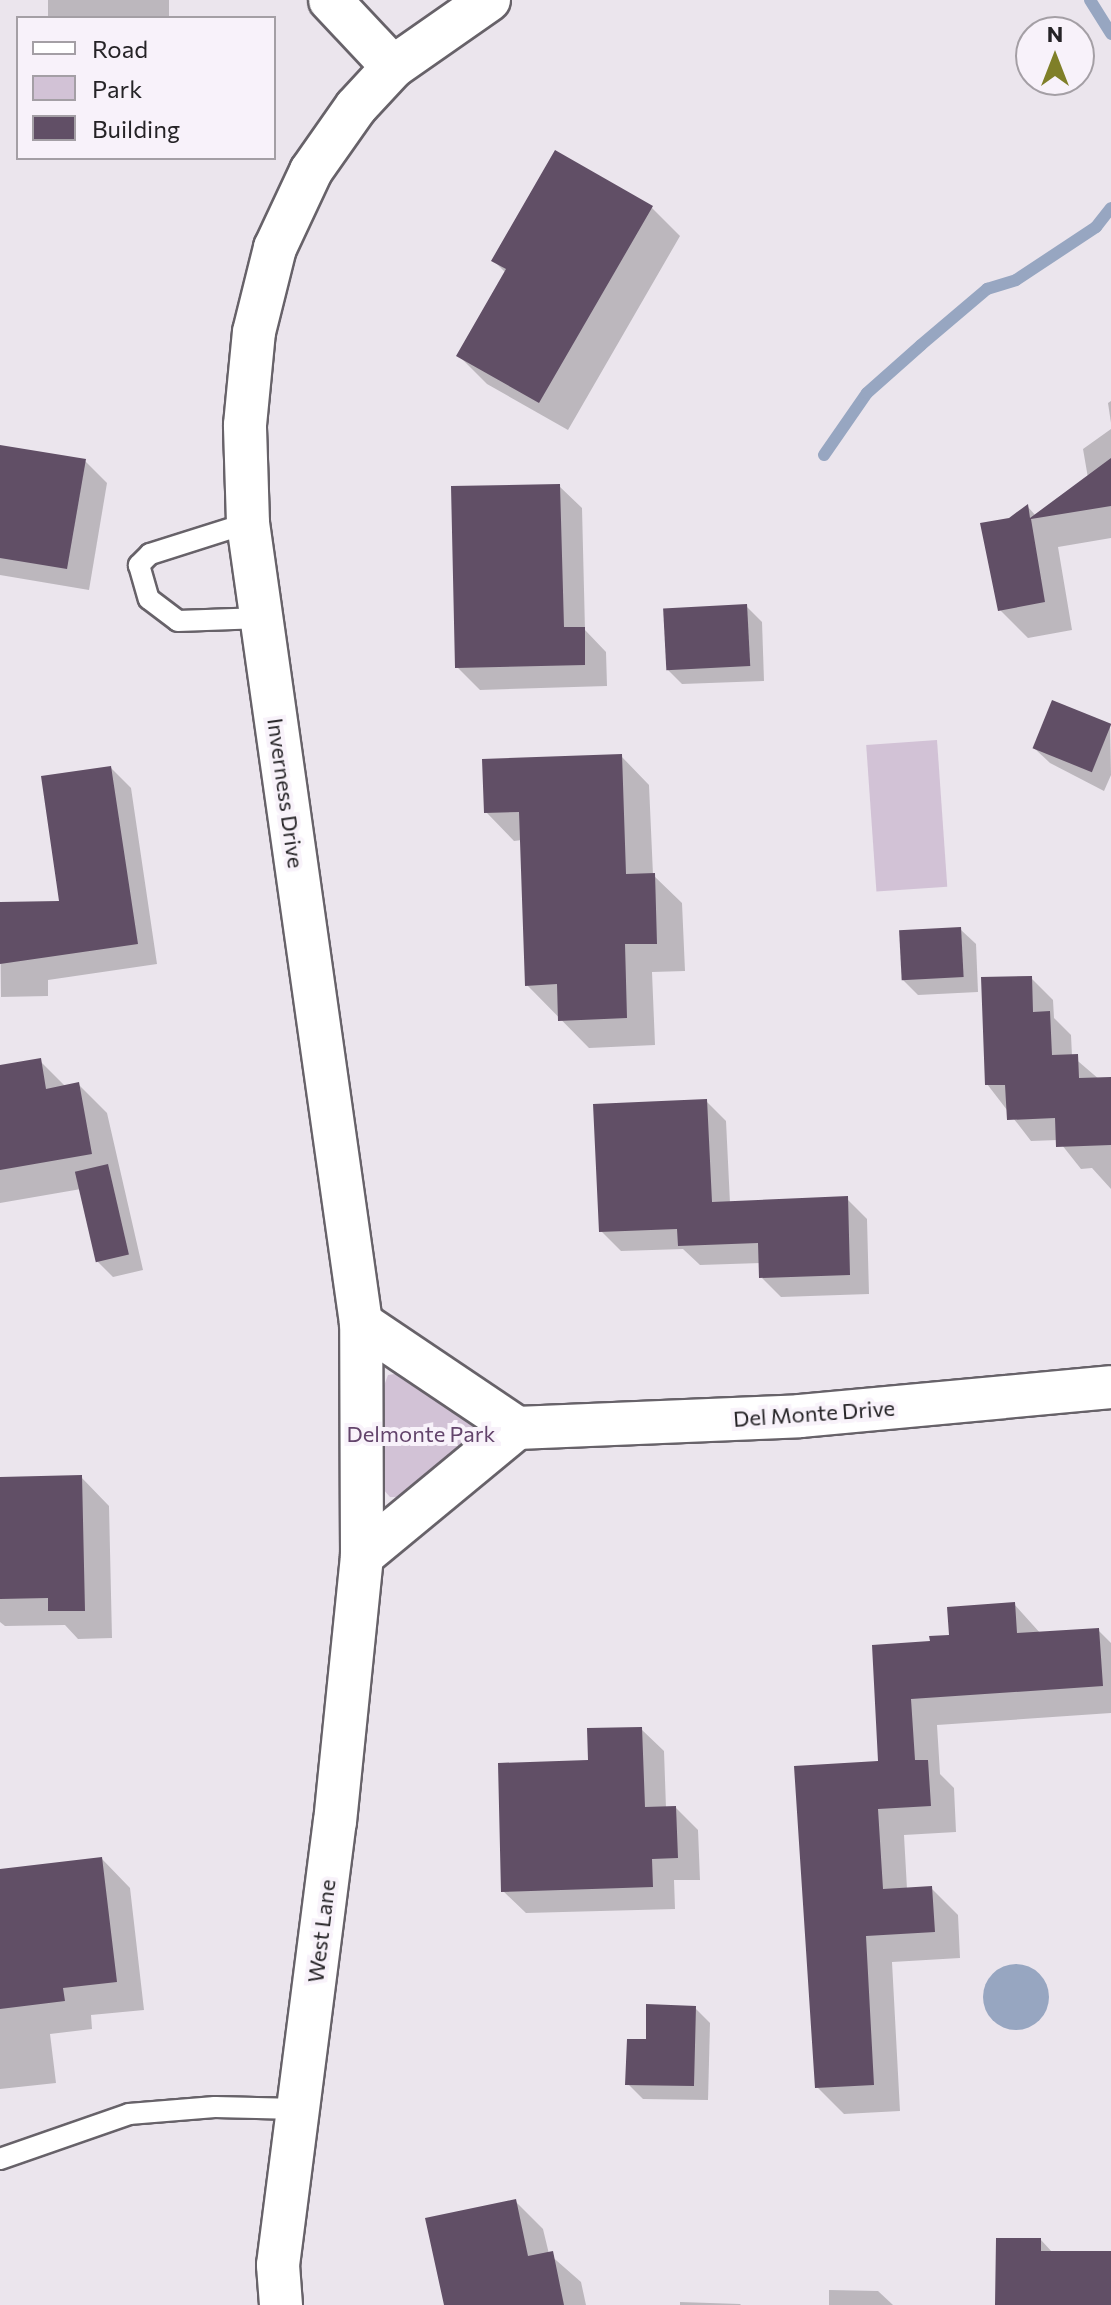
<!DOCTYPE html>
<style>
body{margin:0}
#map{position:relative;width:1111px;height:2305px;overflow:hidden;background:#ebe5ed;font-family:Commissioner,sans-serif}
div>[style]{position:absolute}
.green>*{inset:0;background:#d2c2d6;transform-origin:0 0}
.water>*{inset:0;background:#97a6c1}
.round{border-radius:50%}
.shadow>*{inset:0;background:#0003;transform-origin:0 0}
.stream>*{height:12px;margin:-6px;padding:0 6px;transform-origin:6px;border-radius:6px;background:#97a6c1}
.building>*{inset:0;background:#614f66;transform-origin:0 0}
.roads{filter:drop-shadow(2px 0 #676269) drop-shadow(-2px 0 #676269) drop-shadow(0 2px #676269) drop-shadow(0 -2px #676269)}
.lane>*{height:20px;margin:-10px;padding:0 10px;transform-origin:10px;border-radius:10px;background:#fff}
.street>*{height:42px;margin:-21px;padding:0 21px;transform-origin:21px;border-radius:21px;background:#fff}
span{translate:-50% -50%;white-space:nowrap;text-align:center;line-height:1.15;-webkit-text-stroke:8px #f8f2fa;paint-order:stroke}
.street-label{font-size:22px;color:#252326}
.park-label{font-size:22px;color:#63446b}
.legend{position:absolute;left:16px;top:16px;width:260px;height:144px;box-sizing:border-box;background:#f8f2fa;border:2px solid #a49fa5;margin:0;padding:10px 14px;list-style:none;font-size:24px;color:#252326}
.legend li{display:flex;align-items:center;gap:16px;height:40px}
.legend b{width:40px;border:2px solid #a49fa5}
.north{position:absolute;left:1015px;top:16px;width:80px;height:80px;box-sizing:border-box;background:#f8f2fa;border:2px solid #a49fa5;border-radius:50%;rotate:0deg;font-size:22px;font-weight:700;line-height:32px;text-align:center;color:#252326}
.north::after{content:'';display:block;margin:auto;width:28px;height:36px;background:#7f7f28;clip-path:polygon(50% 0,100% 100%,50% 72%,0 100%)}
</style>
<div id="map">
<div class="green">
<i style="left:937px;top:740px;width:147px;height:71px;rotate:86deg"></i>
<i style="clip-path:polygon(408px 1372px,463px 1415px,477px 1431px,476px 1444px,410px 1497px,390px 1497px,382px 1488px,382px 1391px,388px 1375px)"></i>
</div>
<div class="water">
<i class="round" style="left:983px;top:1964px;width:66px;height:66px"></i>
</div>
<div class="shadow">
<i style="left:48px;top:0;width:121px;height:18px"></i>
<i style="clip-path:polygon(652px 208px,680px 236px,568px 430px,487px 384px,458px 355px,506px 273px,494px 261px)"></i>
<i style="clip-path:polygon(1111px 401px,1111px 423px,1108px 403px)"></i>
<i style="clip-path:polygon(1111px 429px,1111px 538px,1058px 547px,1072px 630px,1028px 638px,1000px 610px,1010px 520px,1028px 507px,1036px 516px,1088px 478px,1083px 449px)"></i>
<i style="clip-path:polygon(0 447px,85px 461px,107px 483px,89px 590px,0 575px)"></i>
<i style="clip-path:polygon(559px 486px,582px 508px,585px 630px,606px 652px,607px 686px,480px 690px,457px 667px)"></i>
<i style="clip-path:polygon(746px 606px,762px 622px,764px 681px,682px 684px,667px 669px)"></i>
<i style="clip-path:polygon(1110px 726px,1111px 775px,1104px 791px,1050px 763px,1034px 748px)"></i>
<i style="clip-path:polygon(621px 756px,649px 785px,653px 875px,682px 903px,685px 971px,652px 972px,655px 1045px,589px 1048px,527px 985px,522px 840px,514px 841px,486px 812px)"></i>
<i style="clip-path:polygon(111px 768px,131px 788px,157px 964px,48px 980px,48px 996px,1px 997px,0 904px,61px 903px)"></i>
<i style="clip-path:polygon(960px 929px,976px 944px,978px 992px,918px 995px,903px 980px)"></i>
<i style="clip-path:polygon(1031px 978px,1053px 1000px,1054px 1018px,1071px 1035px,1072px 1056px,1100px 1080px,1111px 1079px,1111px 1189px,1092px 1168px,1081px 1169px,1058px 1140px,1031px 1141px,987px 1084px)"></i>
<i style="clip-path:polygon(40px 1061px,66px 1087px,79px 1085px,107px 1113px,143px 1270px,113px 1277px,97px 1261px,81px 1189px,0 1203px,0 1067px)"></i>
<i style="clip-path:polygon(706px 1101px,726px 1121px,730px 1203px,847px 1199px,867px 1219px,869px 1294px,781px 1297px,761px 1277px,761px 1263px,700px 1265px,683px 1249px,621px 1251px,601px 1231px)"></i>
<i style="clip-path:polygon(81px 1477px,109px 1506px,112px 1638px,78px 1639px,65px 1625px,5px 1626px,0 1622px,0 1479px)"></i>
<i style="clip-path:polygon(1014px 1604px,1041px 1634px,1098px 1630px,1111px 1643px,1111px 1713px,937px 1725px,940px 1774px,954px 1788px,956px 1832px,904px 1835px,907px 1889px,931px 1888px,958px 1915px,960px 1958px,892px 1962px,900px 2111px,844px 2114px,817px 2087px,881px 1763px,932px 1643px)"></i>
<i style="clip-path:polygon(641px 1729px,664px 1751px,666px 1808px,676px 1808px,698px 1830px,700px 1880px,674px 1880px,675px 1909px,526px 1913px,503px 1891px)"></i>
<i style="clip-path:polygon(102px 1859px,130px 1888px,144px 2010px,91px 2015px,92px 2029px,50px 2034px,56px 2083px,0 2089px,0 1871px)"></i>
<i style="clip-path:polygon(695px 2008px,710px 2023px,708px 2100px,643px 2099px,628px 2084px,648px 2041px)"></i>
<i style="clip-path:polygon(515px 2201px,543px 2229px,549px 2254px,581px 2282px,586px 2305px,446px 2305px)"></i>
<i style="clip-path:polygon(1041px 2240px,1053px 2253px,1111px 2253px,1111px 2305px,997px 2305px)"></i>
<i style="clip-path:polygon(829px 2290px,878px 2291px,893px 2305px,829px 2305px)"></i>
<i style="clip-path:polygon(680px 2302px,740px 2304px,741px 2305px,680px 2305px)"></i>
</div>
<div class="stream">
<i style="left:1090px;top:0;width:40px;rotate:58deg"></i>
<i style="left:824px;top:455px;width:75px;rotate:-55.3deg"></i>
<i style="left:867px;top:393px;width:72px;rotate:-41.6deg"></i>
<i style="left:921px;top:345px;width:87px;rotate:-40.3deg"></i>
<i style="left:987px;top:289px;width:30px;rotate:-17deg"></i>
<i style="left:1016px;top:280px;width:96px;rotate:-33.5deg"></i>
<i style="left:1096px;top:227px;width:24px;rotate:-52deg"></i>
</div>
<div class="building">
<i style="clip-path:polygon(555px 150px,653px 206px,539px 403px,456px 356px,506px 269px,491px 261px)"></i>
<i style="clip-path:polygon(0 445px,86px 459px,67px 569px,0 558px)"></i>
<i style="clip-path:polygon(1111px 458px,1111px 506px,1031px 519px,1045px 602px,998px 611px,980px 523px,1009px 518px,1028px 504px,1030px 518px)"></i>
<i style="clip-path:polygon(560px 484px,564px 627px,585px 627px,585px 665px,455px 668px,451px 486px)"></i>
<i style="left:747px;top:604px;width:62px;height:84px;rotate:87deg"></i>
<i style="left:1052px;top:700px;width:64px;height:52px;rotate:22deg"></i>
<i style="clip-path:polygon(622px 754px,626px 874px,655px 873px,657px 944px,625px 944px,627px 1018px,558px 1021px,557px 984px,525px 986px,519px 812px,484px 813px,482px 759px)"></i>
<i style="clip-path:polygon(111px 766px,138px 944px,0 964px,0 902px,59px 901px,41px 776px)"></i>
<i style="left:961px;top:927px;width:50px;height:62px;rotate:87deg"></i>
<i style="clip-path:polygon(1032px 976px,1033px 1012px,1050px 1011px,1052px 1055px,1078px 1054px,1079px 1078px,1111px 1077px,1111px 1145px,1056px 1147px,1055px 1118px,1007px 1120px,1005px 1085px,985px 1085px,981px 977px)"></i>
<i style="clip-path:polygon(41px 1058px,46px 1089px,79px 1082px,92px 1154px,0 1170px,0 1065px)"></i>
<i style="clip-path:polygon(707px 1099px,712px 1202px,848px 1196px,850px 1275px,759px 1278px,758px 1243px,678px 1246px,677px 1229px,599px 1232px,593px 1104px)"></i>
<i style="left:108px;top:1164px;width:93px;height:34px;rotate:77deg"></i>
<i style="clip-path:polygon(82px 1475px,85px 1611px,48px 1611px,48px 1598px,0 1599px,0 1477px)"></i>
<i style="clip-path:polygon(1015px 1602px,1017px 1633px,1099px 1628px,1103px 1686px,911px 1699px,915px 1760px,928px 1760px,931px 1806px,878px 1809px,883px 1889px,932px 1886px,935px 1932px,866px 1936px,874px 2085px,815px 2088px,794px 1766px,878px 1761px,872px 1645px,930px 1641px,929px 1636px,949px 1635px,947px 1607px)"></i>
<i style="clip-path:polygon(642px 1727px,645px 1807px,676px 1806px,678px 1858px,652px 1859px,653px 1887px,501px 1892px,498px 1763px,588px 1760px,587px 1728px)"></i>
<i style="clip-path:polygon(102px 1857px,117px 1982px,63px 1988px,65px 2001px,0 2009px,0 1869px)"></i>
<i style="clip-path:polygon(646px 2004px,696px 2006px,694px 2086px,625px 2085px,627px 2039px,646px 2039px)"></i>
<i style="clip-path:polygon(516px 2199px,528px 2256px,553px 2251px,564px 2305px,444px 2305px,425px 2218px)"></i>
<i style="clip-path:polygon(996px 2238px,1041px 2238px,1041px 2251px,1111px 2251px,1111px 2305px,995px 2305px)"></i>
</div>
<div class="roads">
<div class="lane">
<i style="left:248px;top:523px;width:103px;rotate:162.4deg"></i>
<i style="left:150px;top:554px;width:16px;rotate:135deg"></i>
<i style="left:139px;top:565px;width:35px;rotate:74deg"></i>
<i style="left:149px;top:599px;width:36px;rotate:37deg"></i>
<i style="left:178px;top:621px;width:84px;rotate:-2deg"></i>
<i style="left:0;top:2159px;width:137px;rotate:-19.2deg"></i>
<i style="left:129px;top:2114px;width:86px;rotate:-4.7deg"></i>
<i style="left:215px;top:2107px;width:83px;rotate:1.4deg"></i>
</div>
<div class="street">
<i style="left:330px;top:0;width:92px;rotate:46.8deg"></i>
<i style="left:361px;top:1323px;width:188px;rotate:33.9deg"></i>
<i style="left:517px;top:1428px;width:283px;rotate:-2.4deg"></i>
<i style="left:800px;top:1416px;width:312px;rotate:-5.3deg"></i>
<i style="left:362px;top:1556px;width:201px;rotate:-39.6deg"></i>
<i style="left:281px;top:2305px;width:40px;rotate:-94.3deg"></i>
<i style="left:278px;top:2265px;width:447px;rotate:-82.7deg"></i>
<i style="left:335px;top:1822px;width:267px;rotate:-84.2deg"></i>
<i style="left:362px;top:1556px;width:233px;rotate:-90.2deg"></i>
<i style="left:361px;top:1323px;width:808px;rotate:-98.04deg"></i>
<i style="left:248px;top:523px;width:98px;rotate:-91.8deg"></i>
<i style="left:245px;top:425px;width:93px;rotate:-84.5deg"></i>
<i style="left:254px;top:332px;width:87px;rotate:-76deg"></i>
<i style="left:275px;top:248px;width:85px;rotate:-64.9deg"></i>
<i style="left:311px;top:171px;width:78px;rotate:-54.9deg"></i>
<i style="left:356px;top:107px;width:54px;rotate:-47.2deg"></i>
<i style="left:393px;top:67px;width:117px;rotate:-34.9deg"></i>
</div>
</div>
<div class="street-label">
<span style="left:286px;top:793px;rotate:82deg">Inverness Drive</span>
<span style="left:814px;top:1413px;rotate:-4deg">Del Monte Drive</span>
<span style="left:321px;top:1931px;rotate:-83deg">West Lane</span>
</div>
<div class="park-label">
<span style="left:421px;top:1434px">Delmonte Park</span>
</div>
<ul class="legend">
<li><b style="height:10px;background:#fff"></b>Road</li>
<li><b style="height:22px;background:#d2c2d6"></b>Park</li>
<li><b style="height:22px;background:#614f66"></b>Building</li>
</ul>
<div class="north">N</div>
</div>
